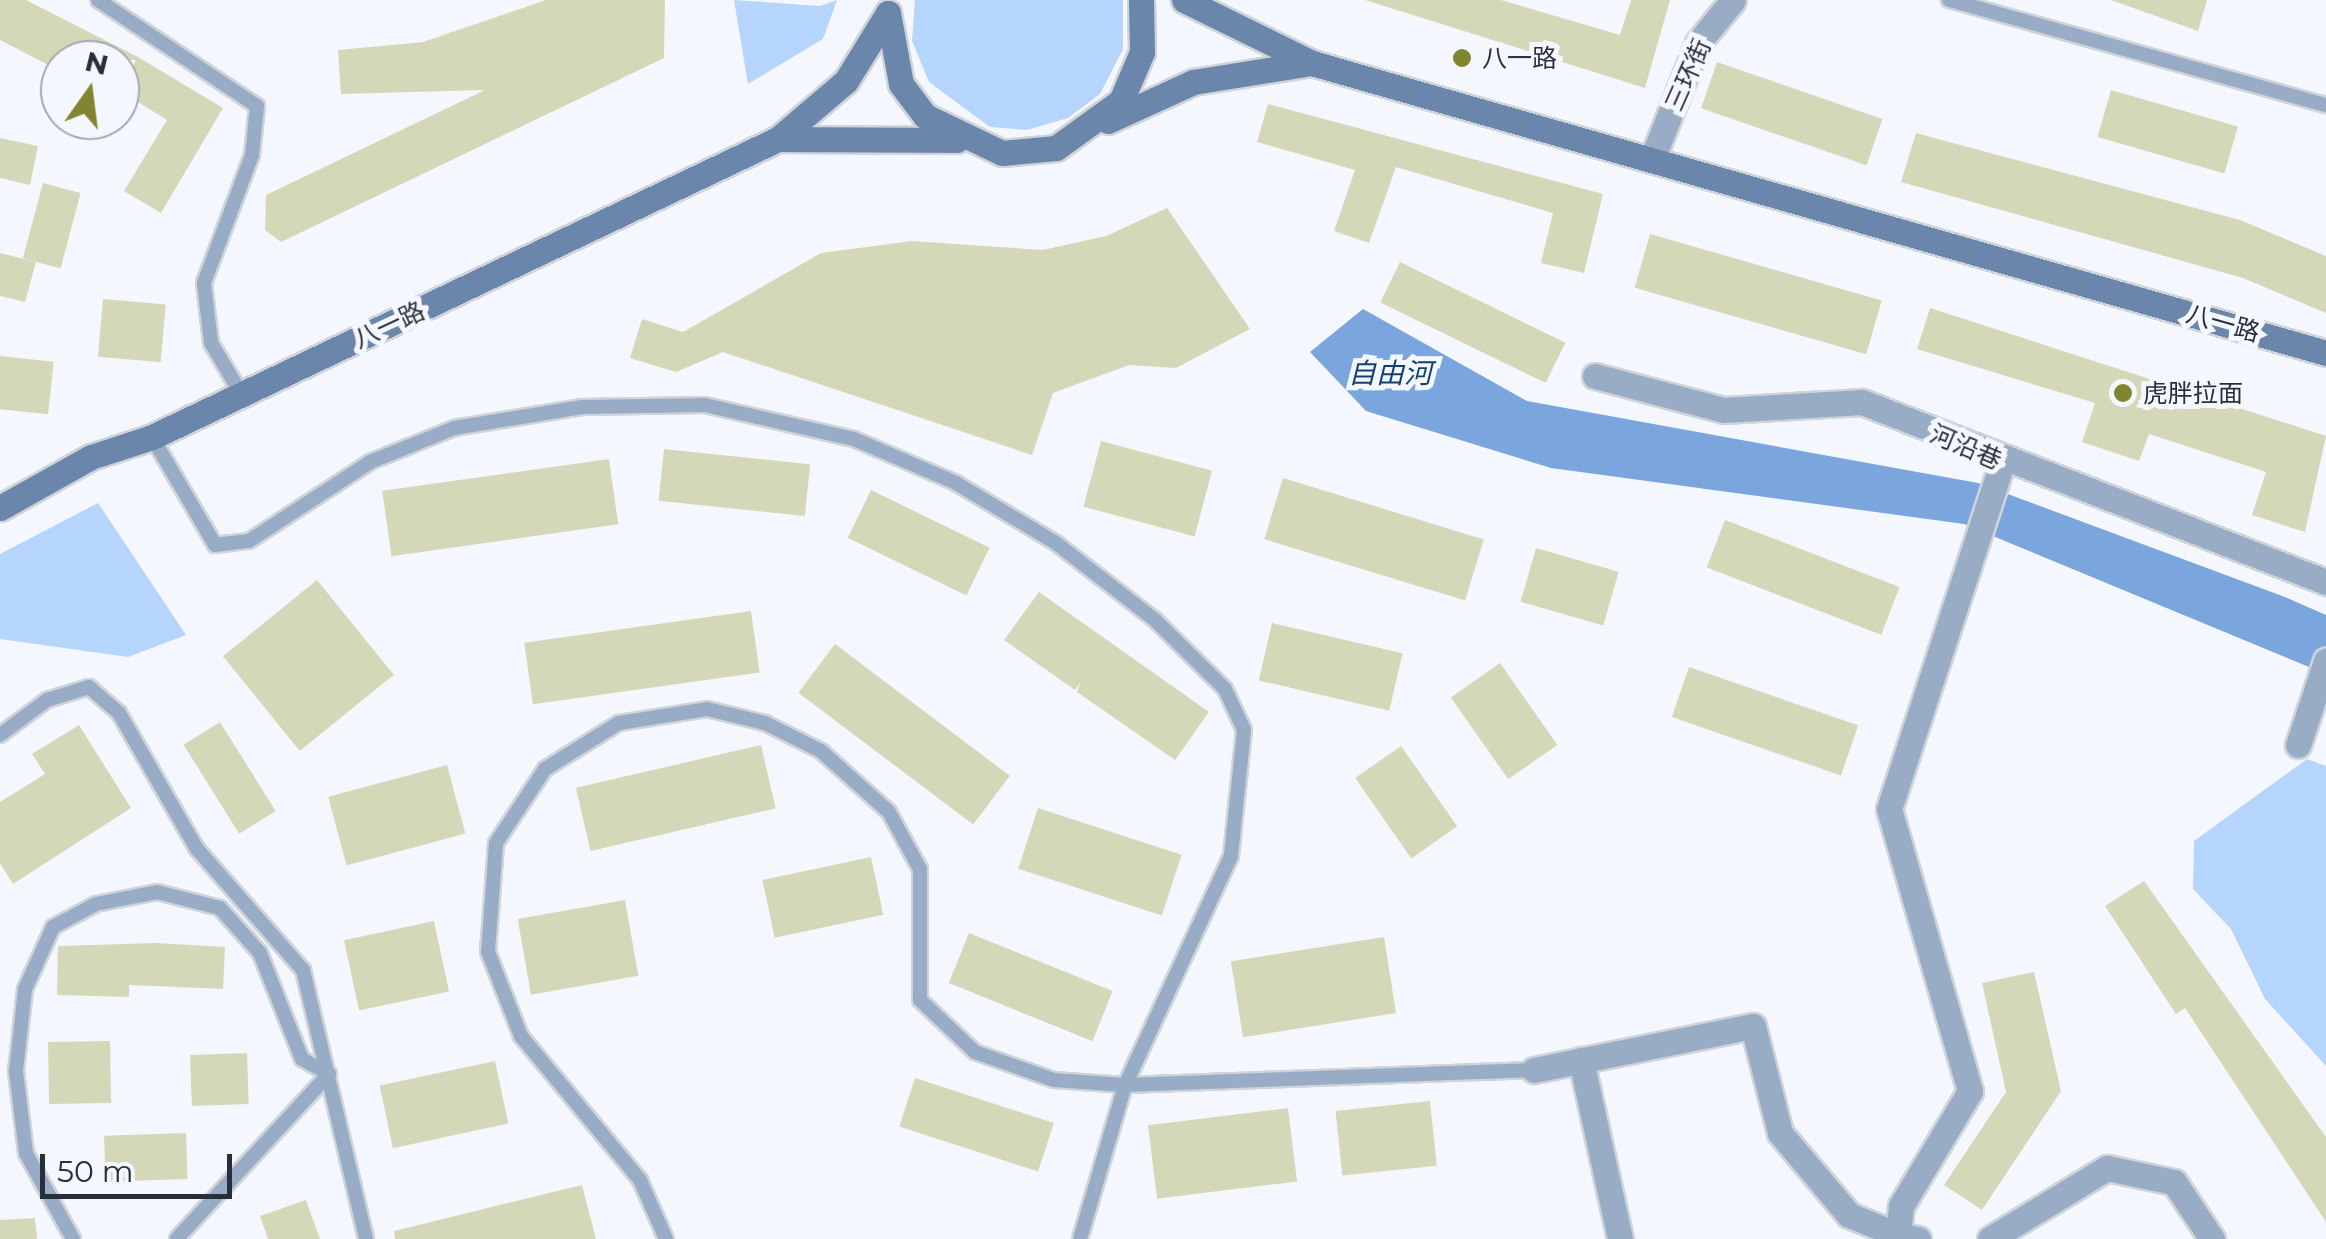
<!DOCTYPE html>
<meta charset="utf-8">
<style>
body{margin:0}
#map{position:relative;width:2326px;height:1239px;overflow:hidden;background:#f4f8fe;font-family:Montserrat,"Noto Sans SC",sans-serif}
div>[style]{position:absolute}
.green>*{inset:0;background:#b6d5fc}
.water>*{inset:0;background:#7aa6dd}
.building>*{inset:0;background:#d5d8b8;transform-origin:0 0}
.roads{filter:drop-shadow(2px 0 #cfd4db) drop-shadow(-2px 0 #cfd4db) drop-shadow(0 2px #cfd4db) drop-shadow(0 -2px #cfd4db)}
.lane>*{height:14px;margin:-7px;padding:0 7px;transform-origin:7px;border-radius:7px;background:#98acc5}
.street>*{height:25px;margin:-12.5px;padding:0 12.5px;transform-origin:12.5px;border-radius:12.5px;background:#98acc5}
.secondary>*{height:25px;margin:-12.5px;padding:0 12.5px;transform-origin:12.5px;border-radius:12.5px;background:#6a87ab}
.dots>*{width:28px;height:28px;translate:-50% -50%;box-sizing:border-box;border:5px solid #f4f8fe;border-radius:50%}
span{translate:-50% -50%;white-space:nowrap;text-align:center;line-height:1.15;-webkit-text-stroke:10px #f4f8fe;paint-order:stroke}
.poi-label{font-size:25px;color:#282f39}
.left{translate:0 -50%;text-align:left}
.street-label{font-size:25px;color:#282f39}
.water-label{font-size:28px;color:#134073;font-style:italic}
.north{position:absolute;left:40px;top:40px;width:100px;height:100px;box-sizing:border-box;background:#f4f8fe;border:2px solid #a2a8af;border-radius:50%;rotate:14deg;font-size:28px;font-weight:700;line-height:40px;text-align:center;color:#282f39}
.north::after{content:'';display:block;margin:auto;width:35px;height:45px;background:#82852f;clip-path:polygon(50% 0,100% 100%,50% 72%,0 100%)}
.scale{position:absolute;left:40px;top:1154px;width:192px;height:45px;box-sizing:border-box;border:5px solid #282f39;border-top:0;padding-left:12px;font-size:30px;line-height:35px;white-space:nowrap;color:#282f39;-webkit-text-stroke:8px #f4f8fe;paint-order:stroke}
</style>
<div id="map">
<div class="green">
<i style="clip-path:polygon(734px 0,820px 6px,837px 0,823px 39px,748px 84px)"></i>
<i style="clip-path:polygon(915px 0,1123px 0,1123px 49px,1100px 94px,1068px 118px,1027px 130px,990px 127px,929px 82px,912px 41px)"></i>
<i style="clip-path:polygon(98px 503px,186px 635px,128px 657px,0 639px,0 554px)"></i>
<i style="clip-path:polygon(2307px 759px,2326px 766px,2326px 1066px,2265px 999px,2231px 929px,2193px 889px,2194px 841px)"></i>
</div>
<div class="water">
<i style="clip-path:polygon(1363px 309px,1527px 401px,1978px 483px,2285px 597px,2326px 615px,2326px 674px,1964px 524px,1551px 468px,1366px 411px,1310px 352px)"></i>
</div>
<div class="building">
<i style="clip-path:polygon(0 0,26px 0,138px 57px,223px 108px,161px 213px,124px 191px,167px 120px,120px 91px,136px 60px,60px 60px,60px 71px,0 40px)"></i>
<i style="clip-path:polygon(546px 0,665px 0,664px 58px,281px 242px,265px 230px,266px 195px,485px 90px,341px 94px,338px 50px,423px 42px)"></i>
<i style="clip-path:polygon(1365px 0,1501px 0,1620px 35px,1631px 0,1670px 0,1645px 88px)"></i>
<i style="clip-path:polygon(2111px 0,2207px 0,2198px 31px)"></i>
<i style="left:1717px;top:62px;width:175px;height:49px;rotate:19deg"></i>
<i style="left:2111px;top:90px;width:132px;height:49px;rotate:16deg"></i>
<i style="clip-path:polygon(1268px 104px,1603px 194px,1584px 273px,1541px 263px,1553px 213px,1396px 167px,1369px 243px,1334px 231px,1355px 170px,1257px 142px)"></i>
<i style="clip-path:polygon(1916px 133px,2240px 220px,2326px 256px,2326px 313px,2243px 278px,1901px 182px)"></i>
<i style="clip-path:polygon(0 138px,38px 146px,30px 185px,0 178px)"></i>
<i style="left:43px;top:183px;width:39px;height:78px;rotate:15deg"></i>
<i style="clip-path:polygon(1167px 208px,1250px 329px,1176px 368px,1129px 365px,1053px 393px,1032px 455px,723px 352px,676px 372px,630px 358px,642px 319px,683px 332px,821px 253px,912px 241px,1043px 250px,1106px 236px)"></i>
<i style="left:1650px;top:234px;width:241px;height:56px;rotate:16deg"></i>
<i style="clip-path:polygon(0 253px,36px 262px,25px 302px,0 296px)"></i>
<i style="left:1400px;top:262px;width:184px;height:45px;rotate:26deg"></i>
<i style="left:103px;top:299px;width:63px;height:58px;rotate:5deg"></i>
<i style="clip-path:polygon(1930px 308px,2326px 436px,2305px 532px,2252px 515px,2266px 472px,2149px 434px,2139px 461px,2082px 442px,2095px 403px,1917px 349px)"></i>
<i style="left:0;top:356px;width:54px;height:53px;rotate:6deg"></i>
<i style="left:1101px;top:441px;width:115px;height:68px;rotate:15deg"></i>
<i style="left:664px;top:449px;width:147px;height:52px;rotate:6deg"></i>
<i style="left:609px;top:459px;width:66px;height:229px;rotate:82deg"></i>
<i style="left:1283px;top:478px;width:210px;height:64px;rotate:17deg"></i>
<i style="left:871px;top:490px;width:132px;height:53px;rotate:26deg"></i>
<i style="left:1725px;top:520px;width:187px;height:51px;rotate:21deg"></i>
<i style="left:1536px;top:548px;width:86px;height:56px;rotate:16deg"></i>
<i style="left:317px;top:580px;width:122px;height:121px;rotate:51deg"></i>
<i style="clip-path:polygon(1039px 592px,1209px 712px,1175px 760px,1077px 692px,1080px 683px,1075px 690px,1004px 640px)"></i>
<i style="left:751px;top:611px;width:62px;height:229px;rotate:82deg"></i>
<i style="left:1272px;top:623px;width:134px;height:59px;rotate:13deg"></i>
<i style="left:835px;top:644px;width:219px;height:61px;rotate:37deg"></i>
<i style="left:1500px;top:663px;width:100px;height:60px;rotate:55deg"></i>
<i style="left:1689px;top:667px;width:179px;height:53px;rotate:19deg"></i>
<i style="left:220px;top:722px;width:105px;height:43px;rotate:58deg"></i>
<i style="clip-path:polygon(79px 725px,131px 808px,13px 884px,0 863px,0 802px,45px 774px,32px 754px)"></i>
<i style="left:761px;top:745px;width:65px;height:190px;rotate:77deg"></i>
<i style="left:1401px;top:746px;width:98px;height:56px;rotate:55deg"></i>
<i style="left:447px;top:765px;width:71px;height:123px;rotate:75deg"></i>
<i style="left:1038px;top:808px;width:151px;height:64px;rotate:18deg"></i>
<i style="left:871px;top:857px;width:59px;height:111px;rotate:78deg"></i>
<i style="clip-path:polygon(2144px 881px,2326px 1137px,2326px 1222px,2185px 1008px,2176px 1014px,2105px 906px)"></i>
<i style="left:625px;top:900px;width:77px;height:109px;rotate:80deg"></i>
<i style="left:434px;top:921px;width:72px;height:92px;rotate:78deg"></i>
<i style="left:969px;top:933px;width:155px;height:54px;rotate:22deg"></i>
<i style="left:1384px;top:937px;width:77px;height:155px;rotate:81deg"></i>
<i style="clip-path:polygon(156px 943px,225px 947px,223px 989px,129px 985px,129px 997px,57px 995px,58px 946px)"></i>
<i style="clip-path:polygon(2034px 972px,2061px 1091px,1982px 1210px,1944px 1185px,2006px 1092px,1982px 983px)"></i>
<i style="left:110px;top:1041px;width:62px;height:62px;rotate:89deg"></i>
<i style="left:247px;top:1053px;width:51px;height:57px;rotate:88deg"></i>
<i style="left:495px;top:1061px;width:64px;height:118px;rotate:78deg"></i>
<i style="left:915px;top:1078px;width:146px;height:51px;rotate:18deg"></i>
<i style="left:1430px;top:1101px;width:65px;height:95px;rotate:84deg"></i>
<i style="left:1288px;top:1108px;width:74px;height:141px;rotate:83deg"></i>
<i style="left:186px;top:1133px;width:46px;height:82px;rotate:88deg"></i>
<i style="clip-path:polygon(582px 1185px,596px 1239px,395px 1239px,394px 1231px)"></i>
<i style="clip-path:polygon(306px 1200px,320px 1239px,268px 1239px,260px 1216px)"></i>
<i style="clip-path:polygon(35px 1218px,37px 1239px,0 1239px,0 1220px)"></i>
</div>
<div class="roads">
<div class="lane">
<i style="left:98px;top:0;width:191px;rotate:33.7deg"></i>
<i style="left:257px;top:106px;width:49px;rotate:95.8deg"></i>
<i style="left:252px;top:155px;width:137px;rotate:110.6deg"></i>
<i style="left:204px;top:283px;width:60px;rotate:83.3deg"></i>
<i style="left:211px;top:343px;width:61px;rotate:59.2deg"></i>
<i style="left:1949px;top:0;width:391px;rotate:15.6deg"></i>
<i style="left:152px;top:437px;width:125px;rotate:59.7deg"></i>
<i style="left:215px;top:545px;width:34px;rotate:-7deg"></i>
<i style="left:249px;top:541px;width:145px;rotate:-33.1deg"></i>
<i style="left:370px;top:462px;width:91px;rotate:-22deg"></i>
<i style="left:454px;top:428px;width:130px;rotate:-9.3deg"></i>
<i style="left:582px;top:407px;width:123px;rotate:-0.9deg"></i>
<i style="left:705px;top:405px;width:153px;rotate:12.9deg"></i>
<i style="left:854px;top:439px;width:111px;rotate:23.3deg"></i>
<i style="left:956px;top:483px;width:117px;rotate:31deg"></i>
<i style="left:1056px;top:543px;width:125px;rotate:37.9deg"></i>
<i style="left:1155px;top:620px;width:98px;rotate:44.6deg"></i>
<i style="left:1225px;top:689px;width:45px;rotate:65.1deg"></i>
<i style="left:1244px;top:730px;width:127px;rotate:95.9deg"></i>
<i style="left:1231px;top:856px;width:252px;rotate:114.8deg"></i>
<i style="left:1125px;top:1085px;width:160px;rotate:106.3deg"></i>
<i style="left:0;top:735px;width:59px;rotate:-36.7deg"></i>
<i style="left:47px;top:700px;width:44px;rotate:-17.2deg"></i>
<i style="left:89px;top:687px;width:40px;rotate:41deg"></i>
<i style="left:119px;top:713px;width:157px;rotate:60.2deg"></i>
<i style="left:197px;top:849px;width:161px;rotate:48.8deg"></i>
<i style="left:303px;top:970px;width:276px;rotate:76.8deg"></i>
<i style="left:73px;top:1239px;width:98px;rotate:-118.7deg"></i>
<i style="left:26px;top:1153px;width:83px;rotate:-97deg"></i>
<i style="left:16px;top:1071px;width:82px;rotate:-83.7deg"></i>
<i style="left:25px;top:989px;width:68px;rotate:-65.7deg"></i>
<i style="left:53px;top:927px;width:49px;rotate:-28.1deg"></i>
<i style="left:96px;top:904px;width:62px;rotate:-11.1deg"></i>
<i style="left:157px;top:892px;width:65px;rotate:14.3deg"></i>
<i style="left:220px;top:908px;width:60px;rotate:48.4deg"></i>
<i style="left:260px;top:953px;width:114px;rotate:68.4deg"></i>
<i style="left:302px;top:1059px;width:31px;rotate:29deg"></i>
<i style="left:329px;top:1074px;width:224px;rotate:132.7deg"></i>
<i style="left:666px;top:1239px;width:64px;rotate:-113.8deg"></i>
<i style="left:640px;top:1180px;width:187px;rotate:-129.6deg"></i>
<i style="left:521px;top:1036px;width:90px;rotate:-111.4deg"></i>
<i style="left:488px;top:952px;width:109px;rotate:-85.8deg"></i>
<i style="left:496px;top:843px;width:89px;rotate:-56.5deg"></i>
<i style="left:545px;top:769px;width:87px;rotate:-31.9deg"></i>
<i style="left:619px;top:723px;width:89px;rotate:-9deg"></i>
<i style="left:707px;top:709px;width:60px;rotate:13.6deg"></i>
<i style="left:765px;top:723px;width:63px;rotate:26.6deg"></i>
<i style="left:821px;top:751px;width:91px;rotate:41.9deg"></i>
<i style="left:889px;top:812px;width:65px;rotate:61.5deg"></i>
<i style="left:920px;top:869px;width:131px;rotate:90deg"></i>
<i style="left:920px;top:1000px;width:76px;rotate:43.4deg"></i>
<i style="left:975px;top:1052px;width:84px;rotate:19.5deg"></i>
<i style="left:1054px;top:1080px;width:71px;rotate:4deg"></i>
<i style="left:1125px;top:1085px;width:409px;rotate:-2.1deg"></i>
</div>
<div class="street">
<i style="left:1653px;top:157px;width:123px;rotate:-68.5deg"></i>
<i style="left:1698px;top:43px;width:55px;rotate:-50.9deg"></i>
<i style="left:1595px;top:376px;width:133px;rotate:14.8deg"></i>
<i style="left:1724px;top:410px;width:138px;rotate:-3.3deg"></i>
<i style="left:1862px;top:402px;width:498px;rotate:21.2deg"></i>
<i style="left:2298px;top:745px;width:89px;rotate:-71.6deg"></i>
<i style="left:1581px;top:1060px;width:183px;rotate:77.7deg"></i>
<i style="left:1534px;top:1070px;width:223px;rotate:-11.4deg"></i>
<i style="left:1753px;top:1026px;width:110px;rotate:75.8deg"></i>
<i style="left:1780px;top:1133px;width:107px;rotate:49.9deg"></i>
<i style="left:1849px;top:1215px;width:53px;rotate:22.2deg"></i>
<i style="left:1918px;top:1239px;width:20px;rotate:-169deg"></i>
<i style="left:1898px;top:1235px;width:29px;rotate:-84deg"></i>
<i style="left:1901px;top:1206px;width:134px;rotate:-59deg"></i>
<i style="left:1970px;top:1091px;width:293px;rotate:-106deg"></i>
<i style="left:1889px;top:809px;width:364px;rotate:-71.9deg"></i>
<i style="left:1990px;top:1239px;width:137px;rotate:-31.3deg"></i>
<i style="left:2107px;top:1168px;width:68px;rotate:11.8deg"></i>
<i style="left:2174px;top:1182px;width:69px;rotate:56.3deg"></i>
</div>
<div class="secondary">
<i style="left:1184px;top:0;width:143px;rotate:26.2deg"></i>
<i style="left:1312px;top:63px;width:1055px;rotate:15.96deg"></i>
<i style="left:888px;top:13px;width:72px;rotate:79.6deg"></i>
<i style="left:901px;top:84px;width:40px;rotate:53deg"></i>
<i style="left:925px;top:116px;width:85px;rotate:25.7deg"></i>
<i style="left:1002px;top:153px;width:54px;rotate:-5.3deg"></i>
<i style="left:1056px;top:148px;width:80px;rotate:-35.9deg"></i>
<i style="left:1121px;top:101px;width:53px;rotate:-66.8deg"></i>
<i style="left:1142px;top:52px;width:52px;rotate:-91.1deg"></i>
<i style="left:1108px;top:121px;width:94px;rotate:-24.6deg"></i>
<i style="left:1193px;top:82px;width:121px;rotate:-9.1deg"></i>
<i style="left:783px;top:139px;width:174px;rotate:0.3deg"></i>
<i style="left:0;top:508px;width:104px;rotate:-29.3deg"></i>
<i style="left:91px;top:457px;width:64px;rotate:-18.2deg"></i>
<i style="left:152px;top:437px;width:693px;rotate:-25.46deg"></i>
<i style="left:778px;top:139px;width:89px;rotate:-40.5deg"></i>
<i style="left:846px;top:81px;width:80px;rotate:-58.3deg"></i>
</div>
</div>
<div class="dots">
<i style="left:1462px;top:58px;background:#82852f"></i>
<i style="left:2123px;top:393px;background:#82852f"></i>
</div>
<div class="poi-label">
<span class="left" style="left:1482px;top:58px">八一路</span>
<span class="left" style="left:2143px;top:393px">虎胖拉面</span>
</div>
<div class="street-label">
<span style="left:1688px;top:75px;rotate:-66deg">三环街</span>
<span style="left:2223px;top:323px;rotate:16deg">八一路</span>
<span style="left:389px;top:325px;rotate:-25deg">八一路</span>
<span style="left:1966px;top:447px;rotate:23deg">河沿巷</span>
</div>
<div class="water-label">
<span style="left:1390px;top:373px">自由河</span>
</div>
<div class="north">N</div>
<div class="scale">50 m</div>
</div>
